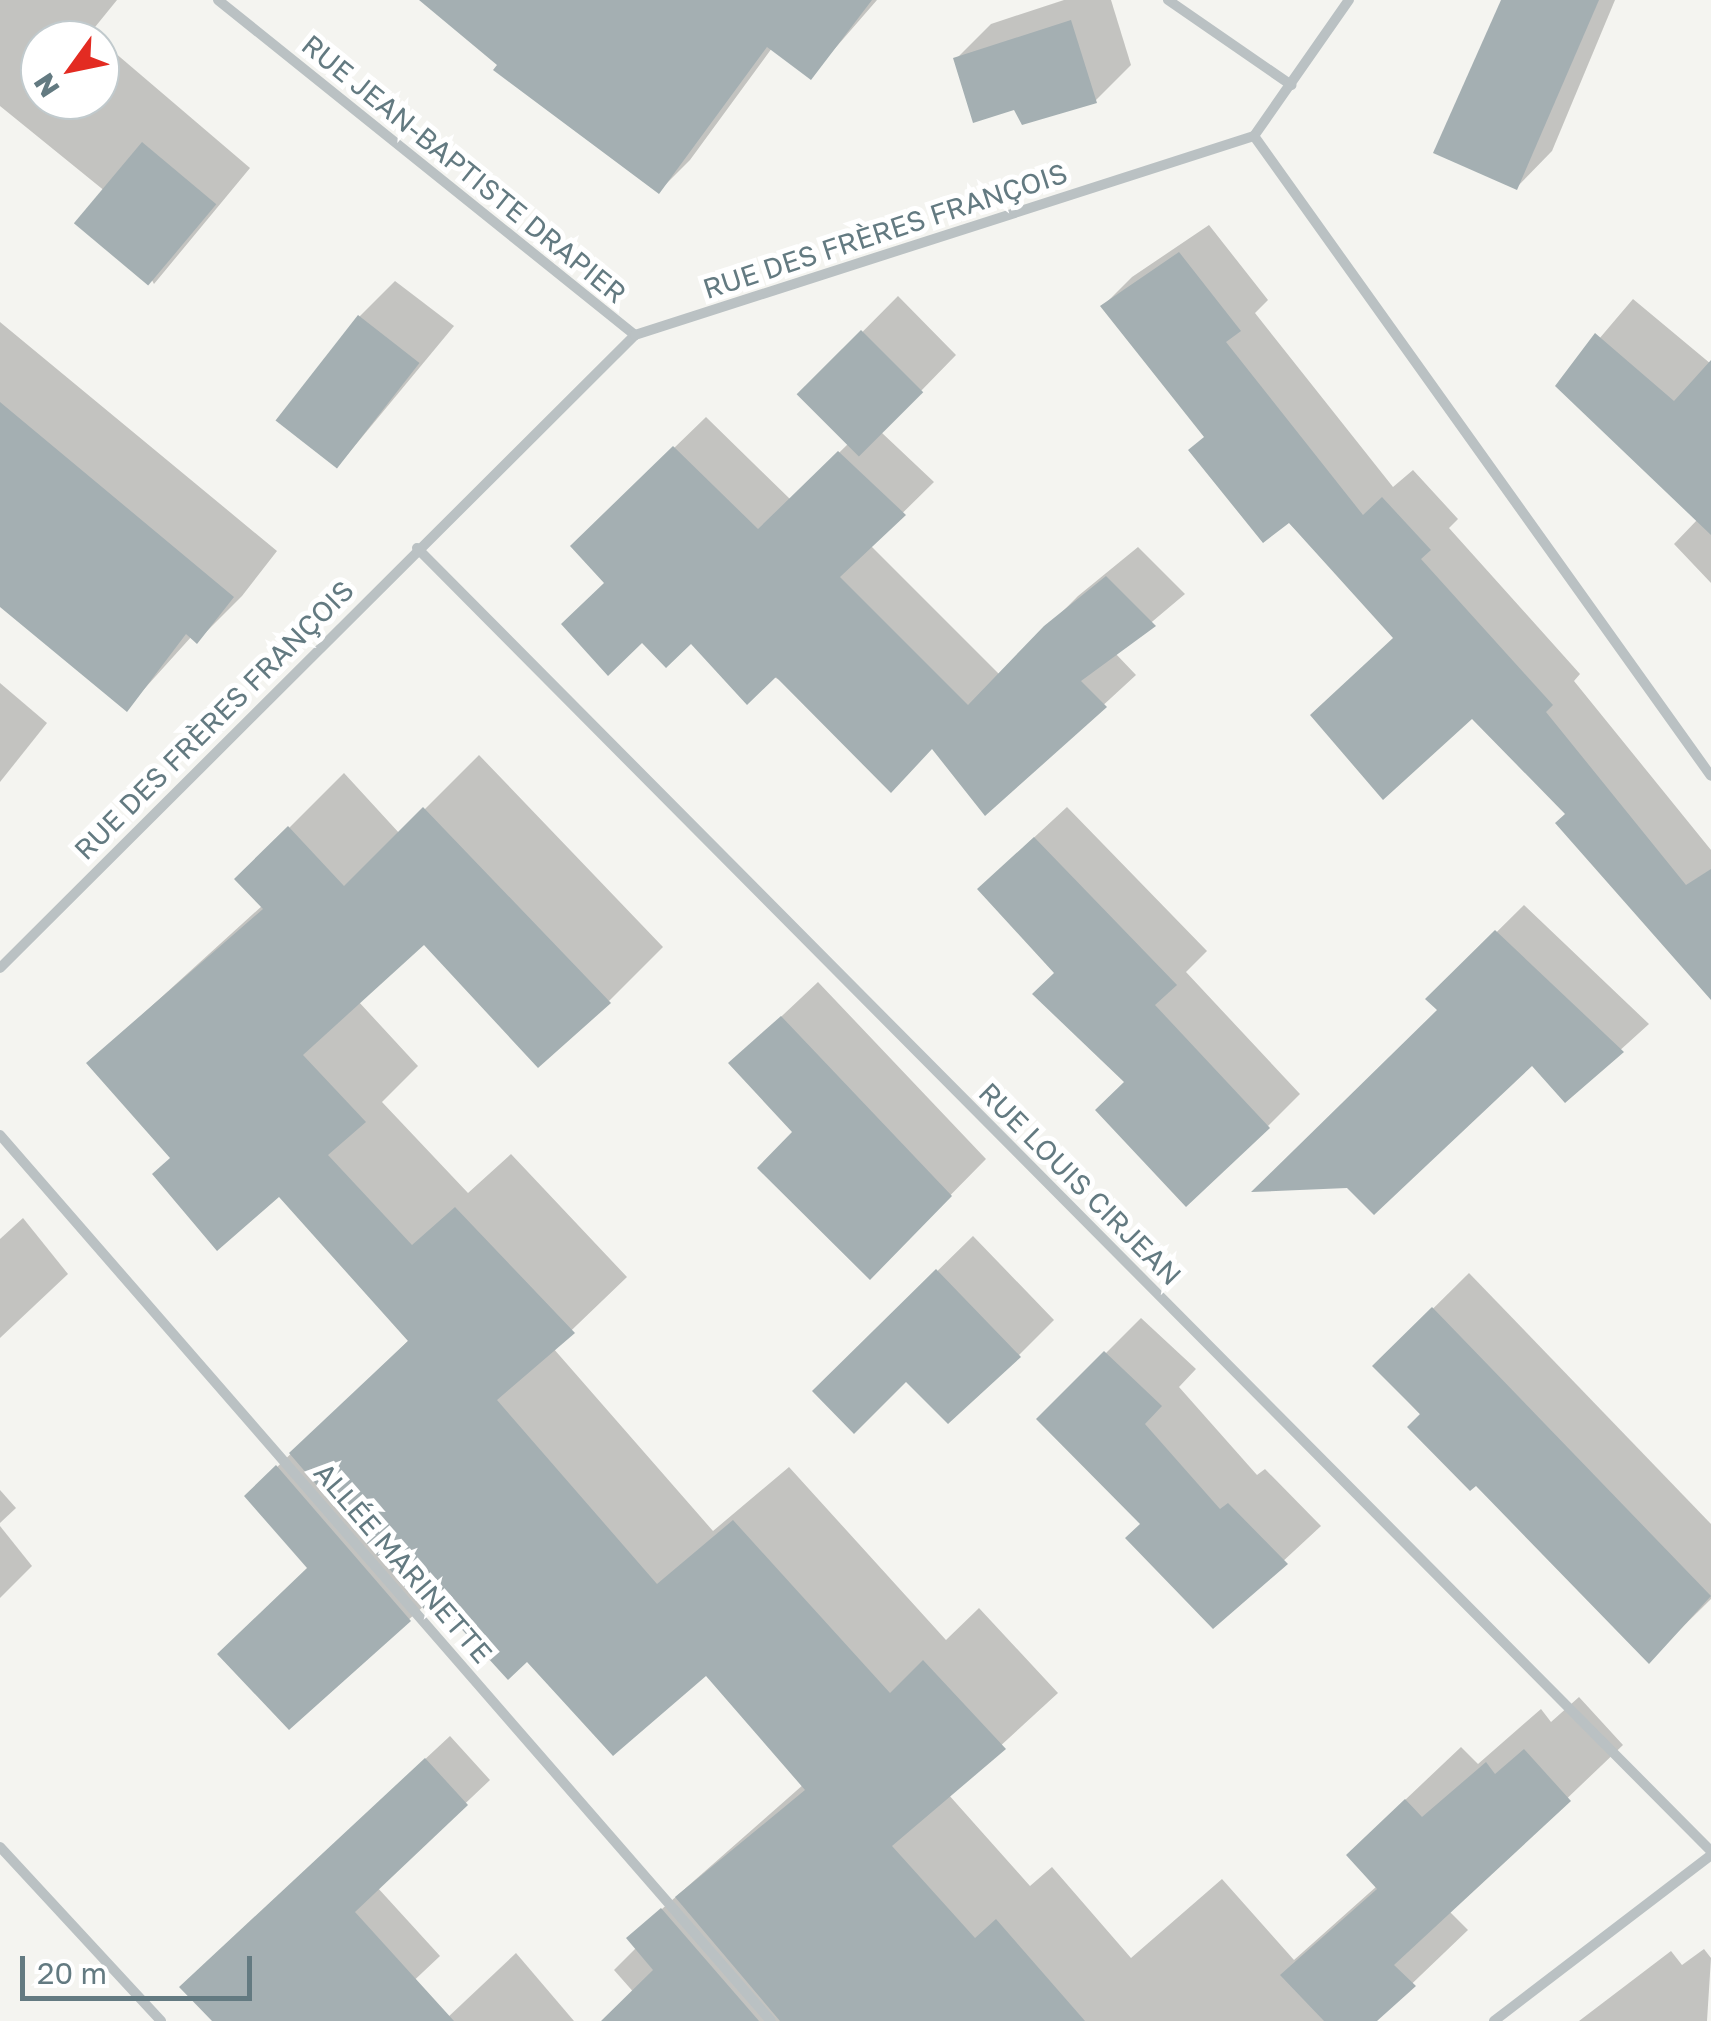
<!DOCTYPE html>
<meta charset="utf-8">
<style>
body{margin:0}
#map{position:relative;width:1711px;height:2021px;overflow:hidden;background:#f4f4f0;font-family:"Golos Text",sans-serif}
div>[style]{position:absolute}
.shadow>*{inset:0;background:#0003}
.building>*{inset:0;background:#a4afb2;transform-origin:0 0}
.minor>*{height:10px;margin:-5px;padding:0 5px;transform-origin:5px;border-radius:5px;background:#bac1c3}
span{translate:-50% -50%;white-space:nowrap;text-align:center;line-height:1.15;-webkit-text-stroke:10px #fff;paint-order:stroke}
.street-label{font-size:28px;color:#637a81}
.north{position:absolute;left:20px;top:20px;width:100px;height:100px;box-sizing:border-box;background:#fff;border:2px solid #c1cacd;border-radius:50%;rotate:237deg;font-size:28px;font-weight:700;line-height:40px;text-align:center;color:#637a81}
.north::after{content:'';display:block;margin:auto;width:35px;height:45px;background:#e32b22;clip-path:polygon(50% 0,100% 100%,50% 72%,0 100%)}
.scale{position:absolute;left:20px;top:1956px;width:232px;height:45px;box-sizing:border-box;border:5px solid #637a81;border-top:0;padding-left:12px;font-size:30px;line-height:35px;white-space:nowrap;color:#637a81;-webkit-text-stroke:8px #fff;paint-order:stroke}
</style>
<div id="map">
<div class="shadow">
<i style="clip-path:polygon(0 0,117px 0,91px 32px,100px 40px,40px 40px,40px 100px,100px 100px,100px 40px,250px 168px,154px 284px,106px 192px,0 106px)"></i>
<i style="clip-path:polygon(423px 0,877px 0,811px 76px,772px 48px,690px 160px,659px 191px)"></i>
<i style="clip-path:polygon(1064px 0,1111px 0,1131px 65px,1096px 100px,1015px 107px,956px 59px,991px 24px)"></i>
<i style="clip-path:polygon(1504px 0,1615px 0,1552px 151px,1517px 187px)"></i>
<i style="clip-path:polygon(1209px 225px,1268px 300px,1255px 313px,1393px 487px,1413px 470px,1458px 519px,1449px 528px,1580px 674px,1574px 681px,1711px 850px,1711px 996px,1568px 814px,1206px 436px,1103px 306px,1132px 277px)"></i>
<i style="clip-path:polygon(395px 281px,454px 326px,338px 466px,282px 423px,360px 316px)"></i>
<i style="clip-path:polygon(898px 296px,956px 355px,881px 432px,934px 482px,870px 545px,1000px 675px,1078px 596px,1138px 547px,1185px 594px,1115px 653px,1136px 675px,986px 813px,933px 747px,691px 641px,607px 582px,604px 516px,706px 417px,791px 500px,850px 442px,800px 395px)"></i>
<i style="clip-path:polygon(1633px 299px,1711px 364px,1711px 583px,1674px 544px,1698px 519px,1559px 386px)"></i>
<i style="clip-path:polygon(0 322px,277px 551px,242px 596px,197px 641px,192px 636px,127px 708px,0 603px)"></i>
<i style="clip-path:polygon(0 683px,47px 723px,0 782px)"></i>
<i style="clip-path:polygon(479px 755px,663px 947px,609px 1001px,424px 941px,358px 1001px,418px 1066px,382px 1102px,468px 1193px,511px 1154px,627px 1277px,553px 1348px,713px 1531px,789px 1467px,946px 1640px,979px 1608px,1058px 1693px,948px 1794px,1030px 1886px,1052px 1867px,1131px 1958px,1222px 1879px,1294px 1960px,1377px 1886px,1404px 1801px,1461px 1747px,1478px 1764px,1541px 1709px,1551px 1722px,1579px 1697px,1623px 1745px,1449px 1911px,1468px 1930px,1373px 2021px,659px 2021px,614px 1970px,637px 1947px,629px 1938px,804px 1784px,706px 1673px,527px 1659px,435px 1596px,289px 1727px,310px 1568px,247px 1496px,410px 1339px,280px 1194px,172px 1157px,89px 1063px,263px 905px,238px 879px,344px 773px,400px 834px)"></i>
<i style="clip-path:polygon(1067px 807px,1207px 951px,1186px 972px,1300px 1094px,1268px 1126px,1127px 1081px,1057px 973px,1013px 857px)"></i>
<i style="clip-path:polygon(1524px 905px,1649px 1024px,1565px 1100px,1532px 1062px,1429px 999px)"></i>
<i style="clip-path:polygon(818px 982px,986px 1159px,870px 1277px,795px 1132px,732px 1063px)"></i>
<i style="clip-path:polygon(23px 1218px,68px 1274px,0 1338px,0 1239px)"></i>
<i style="clip-path:polygon(973px 1236px,1054px 1320px,1019px 1355px,948px 1421px,906px 1379px,815px 1391px)"></i>
<i style="clip-path:polygon(1469px 1273px,1711px 1524px,1711px 1599px,1649px 1660px,1375px 1366px)"></i>
<i style="clip-path:polygon(1141px 1318px,1196px 1369px,1179px 1387px,1257px 1475px,1265px 1469px,1321px 1526px,1213px 1626px,1143px 1524px,1040px 1419px)"></i>
<i style="clip-path:polygon(0 1490px,16px 1508px,0 1523px)"></i>
<i style="clip-path:polygon(0 1526px,32px 1566px,0 1598px)"></i>
<i style="clip-path:polygon(450px 1736px,490px 1780px,377px 1887px,440px 1956px,371px 2021px,291px 2021px,250px 1922px)"></i>
<i style="clip-path:polygon(1704px 1949px,1711px 1958px,1707px 2021px,1579px 2021px,1671px 1951px,1682px 1965px)"></i>
<i style="clip-path:polygon(516px 1953px,574px 2021px,444px 2021px,446px 2019px)"></i>
</div>
<div class="building">
<i style="clip-path:polygon(419px 0,872px 0,811px 80px,767px 47px,659px 194px,493px 70px,497px 65px)"></i>
<i style="clip-path:polygon(1501px 0,1599px 0,1517px 190px,1433px 153px)"></i>
<i style="clip-path:polygon(1071px 20px,1097px 103px,1022px 125px,1014px 110px,973px 123px,953px 58px)"></i>
<i style="left:142px;top:142px;width:97px;height:106px;rotate:40deg"></i>
<i style="clip-path:polygon(1179px 252px,1241px 331px,1226px 342px,1363px 515px,1382px 497px,1431px 550px,1421px 559px,1553px 705px,1546px 712px,1686px 885px,1711px 869px,1711px 1000px,1555px 823px,1565px 814px,1472px 719px,1383px 800px,1310px 715px,1393px 638px,1289px 523px,1263px 543px,1188px 450px,1204px 437px,1100px 306px)"></i>
<i style="left:358px;top:315px;width:78px;height:134px;rotate:38deg"></i>
<i style="left:861px;top:330px;width:88px;height:91px;rotate:45deg"></i>
<i style="clip-path:polygon(1595px 333px,1674px 401px,1711px 360px,1711px 535px,1555px 386px)"></i>
<i style="clip-path:polygon(0 402px,234px 597px,197px 644px,186px 634px,127px 712px,0 607px)"></i>
<i style="clip-path:polygon(673px 446px,758px 529px,838px 451px,906px 515px,840px 577px,968px 705px,1044px 626px,1106px 576px,1156px 626px,1081px 681px,1107px 707px,985px 816px,932px 749px,891px 793px,776px 677px,747px 705px,691px 644px,666px 668px,642px 643px,608px 676px,561px 624px,604px 583px,570px 546px)"></i>
<i style="clip-path:polygon(423px 807px,611px 1003px,538px 1068px,424px 945px,303px 1055px,366px 1122px,328px 1155px,412px 1245px,455px 1207px,575px 1333px,497px 1400px,657px 1584px,733px 1520px,890px 1693px,923px 1660px,1006px 1749px,892px 1846px,975px 1938px,996px 1919px,1085px 2021px,780px 2021px,675px 1897px,805px 1790px,706px 1676px,613px 1756px,527px 1662px,508px 1680px,435px 1600px,424px 1609px,289px 1453px,408px 1341px,279px 1197px,217px 1251px,152px 1174px,170px 1158px,86px 1063px,263px 909px,234px 879px,288px 826px,344px 886px)"></i>
<i style="clip-path:polygon(1034px 837px,1177px 985px,1155px 1005px,1270px 1128px,1186px 1207px,1095px 1110px,1124px 1082px,1032px 994px,1054px 973px,977px 889px)"></i>
<i style="clip-path:polygon(1495px 930px,1624px 1052px,1565px 1103px,1532px 1066px,1374px 1215px,1347px 1188px,1251px 1192px,1437px 1010px,1425px 999px)"></i>
<i style="clip-path:polygon(781px 1016px,952px 1196px,870px 1280px,757px 1168px,792px 1132px,728px 1063px)"></i>
<i style="clip-path:polygon(936px 1269px,1021px 1357px,948px 1424px,906px 1382px,854px 1434px,812px 1391px)"></i>
<i style="clip-path:polygon(1432px 1307px,1711px 1596px,1649px 1664px,1476px 1486px,1470px 1491px,1407px 1427px,1420px 1414px,1372px 1366px)"></i>
<i style="clip-path:polygon(1104px 1351px,1162px 1406px,1145px 1424px,1220px 1509px,1228px 1503px,1288px 1564px,1213px 1629px,1125px 1538px,1140px 1524px,1036px 1419px)"></i>
<i style="clip-path:polygon(276px 1465px,411px 1621px,289px 1730px,217px 1654px,307px 1568px,244px 1496px)"></i>
<i style="clip-path:polygon(1524px 1749px,1571px 1801px,1394px 1965px,1416px 1986px,1377px 2021px,1324px 2021px,1280px 1975px,1377px 1889px,1346px 1855px,1405px 1799px,1422px 1817px,1486px 1762px,1495px 1774px)"></i>
<i style="clip-path:polygon(425px 1758px,468px 1805px,355px 1912px,454px 2021px,212px 2021px,179px 1987px)"></i>
<i style="clip-path:polygon(661px 1908px,759px 2021px,601px 2021px,653px 1970px,626px 1938px)"></i>
</div>
<div class="minor">
<i style="left:218px;top:0;width:535px;rotate:38.78deg"></i>
<i style="left:1168px;top:0;width:150px;rotate:34.6deg"></i>
<i style="left:1254px;top:136px;width:166px;rotate:-55.1deg"></i>
<i style="left:417px;top:548px;width:1836px;rotate:45.2deg"></i>
<i style="left:0;top:968px;width:897px;rotate:-44.91deg"></i>
<i style="left:635px;top:335px;width:650px;rotate:-17.82deg"></i>
<i style="left:1254px;top:136px;width:786px;rotate:54.47deg"></i>
<i style="left:0;top:1135px;width:1174px;rotate:48.97deg"></i>
<i style="left:0;top:1847px;width:237px;rotate:47.2deg"></i>
<i style="left:1494px;top:2021px;width:273px;rotate:-37.4deg"></i>
</div>
<div class="street-label">
<span style="left:464px;top:169px;rotate:39deg">RUE JEAN-BAPTISTE DRAPIER</span>
<span style="left:885px;top:231px;rotate:-18deg">RUE DES FRÈRES FRANÇOIS</span>
<span style="left:214px;top:720px;rotate:-45deg">RUE DES FRÈRES FRANÇOIS</span>
<span style="left:1080px;top:1184px;rotate:45deg">RUE LOUIS CIRJEAN</span>
<span style="left:403px;top:1563px;rotate:49deg">ALLÉE MARINETTE</span>
</div>
<div class="north">N</div>
<div class="scale">20 m</div>
</div>
